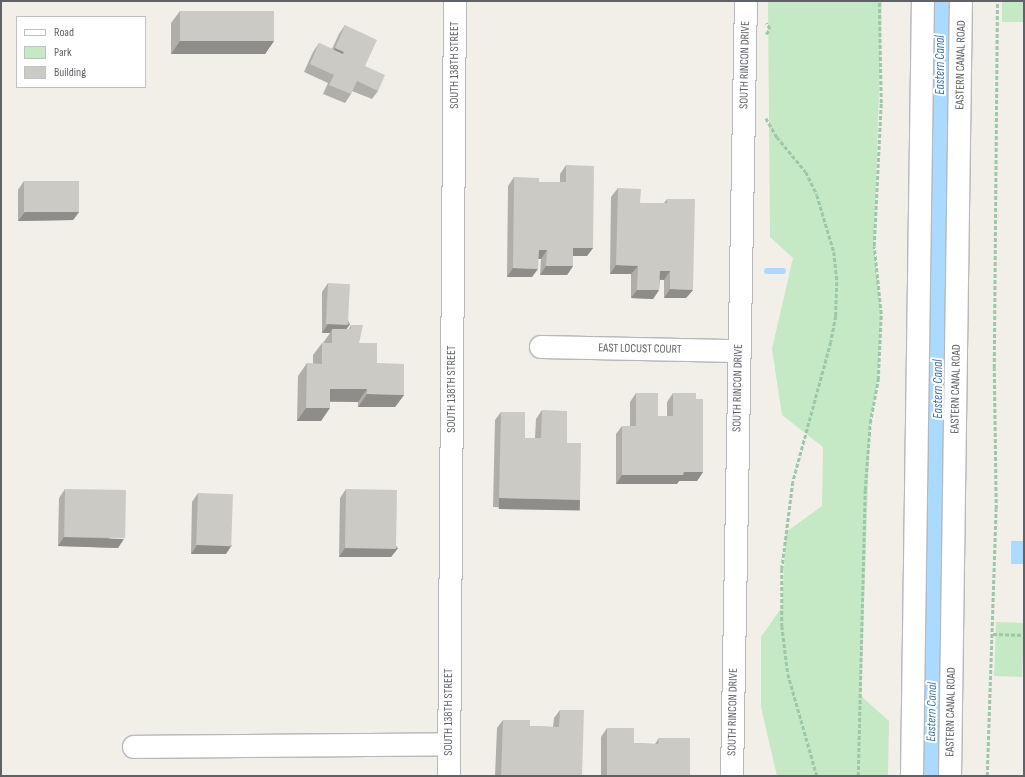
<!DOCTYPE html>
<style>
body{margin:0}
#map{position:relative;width:1025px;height:777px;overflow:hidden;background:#f1efe8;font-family:"Sofia Sans Condensed",sans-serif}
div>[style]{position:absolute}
.green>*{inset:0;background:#c5e8c5;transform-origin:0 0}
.water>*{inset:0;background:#aadaff;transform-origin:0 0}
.stream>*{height:6px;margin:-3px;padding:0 3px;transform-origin:3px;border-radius:3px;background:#aadaff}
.canal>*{height:21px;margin:-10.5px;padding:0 10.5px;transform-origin:10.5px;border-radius:10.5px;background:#aadaff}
.path>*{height:2.5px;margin-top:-1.25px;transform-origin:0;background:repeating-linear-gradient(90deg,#9cc7a9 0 4px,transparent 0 6px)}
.roads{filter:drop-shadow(1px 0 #b5b8bc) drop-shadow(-1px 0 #b5b8bc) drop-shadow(0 1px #b5b8bc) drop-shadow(0 -1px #b5b8bc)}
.minor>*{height:22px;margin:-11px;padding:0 11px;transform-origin:11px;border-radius:11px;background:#fff}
.wall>*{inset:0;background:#afaea9}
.shaded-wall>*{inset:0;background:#8f8d8a;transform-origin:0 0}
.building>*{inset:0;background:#cccac5;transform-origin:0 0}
span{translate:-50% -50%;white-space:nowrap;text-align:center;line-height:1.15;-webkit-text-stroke:4px #fff;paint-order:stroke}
.street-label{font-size:12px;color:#5f6368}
.water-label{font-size:13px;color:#4174aa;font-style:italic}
.frame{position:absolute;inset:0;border:2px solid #5f6368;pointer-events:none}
.legend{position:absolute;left:16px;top:16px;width:130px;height:72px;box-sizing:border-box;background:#fff;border:1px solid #bfc1c3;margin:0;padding:5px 7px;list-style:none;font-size:12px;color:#5f6368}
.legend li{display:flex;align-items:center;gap:8px;height:20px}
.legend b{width:20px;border:1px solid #bfc1c3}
</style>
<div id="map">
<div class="green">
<i style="clip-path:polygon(768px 1px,882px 1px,874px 246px,881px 314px,878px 380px,870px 423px,861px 696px,889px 721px,888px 776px,777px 776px,761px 707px,761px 637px,782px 607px,786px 532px,822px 506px,823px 447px,782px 415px,772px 349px,793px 258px,770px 237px)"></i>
<i style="left:1002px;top:1px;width:22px;height:21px"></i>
<i style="left:996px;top:622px;width:28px;height:54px;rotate:2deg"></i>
</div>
<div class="water">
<i style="left:1011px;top:541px;width:13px;height:23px"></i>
</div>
<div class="stream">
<i style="left:767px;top:271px;width:16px"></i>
</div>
<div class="canal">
<i style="left:931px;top:776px;width:336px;rotate:-88.8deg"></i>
<i style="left:938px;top:440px;width:439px;rotate:-89.7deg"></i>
</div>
<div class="path">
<i style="left:766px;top:34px;width:6px;rotate:-51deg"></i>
<i style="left:770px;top:29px;width:7px;rotate:-124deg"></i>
<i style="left:766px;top:118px;width:22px;rotate:60deg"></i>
<i style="left:777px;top:137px;width:45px;rotate:50.4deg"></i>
<i style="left:806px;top:172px;width:25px;rotate:64deg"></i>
<i style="left:817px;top:195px;width:59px;rotate:73.4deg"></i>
<i style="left:834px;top:252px;width:30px;rotate:84deg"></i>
<i style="left:837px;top:282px;width:34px;rotate:92deg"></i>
<i style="left:836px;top:316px;width:26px;rotate:101deg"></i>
<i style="left:831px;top:342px;width:145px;rotate:105.2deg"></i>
<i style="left:793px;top:482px;width:88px;rotate:97.2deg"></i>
<i style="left:782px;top:569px;width:57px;rotate:90deg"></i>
<i style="left:782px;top:626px;width:48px;rotate:82.9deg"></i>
<i style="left:788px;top:674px;width:106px;rotate:74.1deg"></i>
<i style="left:993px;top:634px;width:31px;rotate:2deg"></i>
<i style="left:858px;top:776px;width:286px;rotate:-88.6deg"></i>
<i style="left:865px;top:490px;width:67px;rotate:-85.7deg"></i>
<i style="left:870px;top:423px;width:44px;rotate:-79.5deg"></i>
<i style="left:878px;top:380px;width:66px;rotate:-87.4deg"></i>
<i style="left:881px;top:314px;width:68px;rotate:-95.9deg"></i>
<i style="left:874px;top:246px;width:143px;rotate:-87.2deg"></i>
<i style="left:881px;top:103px;width:102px;rotate:-91.1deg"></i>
<i style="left:987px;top:776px;width:267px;rotate:-88.1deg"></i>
<i style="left:996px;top:509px;width:141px;rotate:-90.8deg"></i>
<i style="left:994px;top:368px;width:367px;rotate:-89.5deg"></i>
</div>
<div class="roads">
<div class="minor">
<i style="left:541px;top:347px;width:198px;rotate:1.2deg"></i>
<i style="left:134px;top:747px;width:315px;rotate:-0.5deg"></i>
<i style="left:449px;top:776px;width:775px;rotate:-89.56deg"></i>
<i style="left:732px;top:776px;width:775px;rotate:-88.97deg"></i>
<i style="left:912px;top:776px;width:775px;rotate:-89.19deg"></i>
<i style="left:950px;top:776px;width:775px;rotate:-89.19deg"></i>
</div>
</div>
<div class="wall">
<i style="clip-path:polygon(180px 11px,274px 41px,265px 54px,171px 54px,171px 23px)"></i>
<i style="clip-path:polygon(345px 25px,365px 66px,378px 91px,372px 99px,352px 91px,351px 94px,345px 103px,323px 94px,328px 83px,304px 72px,313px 52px,319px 43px,332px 49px,339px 34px)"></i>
<i style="clip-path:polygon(566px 165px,593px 248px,587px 256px,573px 256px,573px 266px,567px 275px,540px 275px,541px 259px,538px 259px,532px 277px,507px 277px,508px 186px,514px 177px,539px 182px,560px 182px,560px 174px)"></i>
<i style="clip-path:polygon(24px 181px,79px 212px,73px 220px,18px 221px,18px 190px)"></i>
<i style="clip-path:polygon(618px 188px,640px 203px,664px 203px,667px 199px,693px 290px,686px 298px,664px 298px,664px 280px,660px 280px,659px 290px,653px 299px,631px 298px,631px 274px,610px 274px,611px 197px)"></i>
<i style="clip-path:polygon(328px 283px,350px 324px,346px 329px,349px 329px,351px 325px,359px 343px,404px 395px,395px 407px,358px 407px,358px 402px,330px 402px,321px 421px,297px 421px,298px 376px,307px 363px,313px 364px,313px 355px,322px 343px,323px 343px,330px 333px,322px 333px,322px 292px)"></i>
<i style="clip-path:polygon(636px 393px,658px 416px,667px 416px,667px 402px,673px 393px,696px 399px,703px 472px,697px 481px,679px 481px,677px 484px,616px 484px,616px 434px,622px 426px,630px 426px,630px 402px)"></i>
<i style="clip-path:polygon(542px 410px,567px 443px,580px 500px,574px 509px,493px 507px,495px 420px,501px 412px,525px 438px,535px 438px,536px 419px)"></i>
<i style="clip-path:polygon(65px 489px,118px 548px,58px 546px,59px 498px)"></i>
<i style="clip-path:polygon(346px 489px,398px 548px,391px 557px,339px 557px,340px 498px)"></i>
<i style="clip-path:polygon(198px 493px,226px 554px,191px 554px,192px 502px)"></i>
<i style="clip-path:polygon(560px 710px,582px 776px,495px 776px,497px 728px,503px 720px,530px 726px,553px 727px,554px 718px)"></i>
<i style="clip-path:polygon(607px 728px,634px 743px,655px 744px,659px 738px,690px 776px,601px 776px,601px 737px)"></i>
</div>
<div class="shaded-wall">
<i style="clip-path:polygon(180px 41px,274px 41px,265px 54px,171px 54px)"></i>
<i style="clip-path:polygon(335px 48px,344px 52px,338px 60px,329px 57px)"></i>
<i style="clip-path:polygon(25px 212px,79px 212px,73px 220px,18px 221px)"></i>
<i style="clip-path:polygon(573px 248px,593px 248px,587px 256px,567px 256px)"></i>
<i style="clip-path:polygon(539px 250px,547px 250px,541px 259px,532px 258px)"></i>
<i style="clip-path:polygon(616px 265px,638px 266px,631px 274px,610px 274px)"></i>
<i style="clip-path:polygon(546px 266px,573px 266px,567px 275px,540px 275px)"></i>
<i style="clip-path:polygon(513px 268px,538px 269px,532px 277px,507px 277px)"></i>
<i style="clip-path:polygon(660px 271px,670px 271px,664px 280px,654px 279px)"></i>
<i style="clip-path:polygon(670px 289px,693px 290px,686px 298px,664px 298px)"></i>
<i style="clip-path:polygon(637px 290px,659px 290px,653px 299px,631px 298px)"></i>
<i style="clip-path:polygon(328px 324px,350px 324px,344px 333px,332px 329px,330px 333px,322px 333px)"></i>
<i style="clip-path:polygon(330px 389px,367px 389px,358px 402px,321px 401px)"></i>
<i style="clip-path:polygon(367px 394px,404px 395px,395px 407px,358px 407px)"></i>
<i style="clip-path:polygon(306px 408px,330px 408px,321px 421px,297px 421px)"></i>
<i style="clip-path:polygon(684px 472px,703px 472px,697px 481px,679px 481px,677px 484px,616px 484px,622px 475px)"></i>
<i style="left:499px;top:498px;width:81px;height:11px;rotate:1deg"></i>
<i style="clip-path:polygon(64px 537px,124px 539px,118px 548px,58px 546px)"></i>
<i style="clip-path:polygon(197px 545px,232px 545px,226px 554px,191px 554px)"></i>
<i style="clip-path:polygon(345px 548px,398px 548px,391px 557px,339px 557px)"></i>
</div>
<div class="building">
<i style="left:180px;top:11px;width:94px;height:30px"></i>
<i style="clip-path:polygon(345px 25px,377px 40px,365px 66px,385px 75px,378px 91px,357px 81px,351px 94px,329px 85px,334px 75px,310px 64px,319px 43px,343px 54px,344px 52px,335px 48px)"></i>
<i style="clip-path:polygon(566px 165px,594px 166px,593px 248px,573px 248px,573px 266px,546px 266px,547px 250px,539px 250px,538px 269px,513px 268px,514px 177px,539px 178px,539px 182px,566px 182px)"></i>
<i style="left:24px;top:181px;width:55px;height:31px"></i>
<i style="clip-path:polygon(618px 188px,641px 189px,640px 203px,667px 203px,667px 199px,695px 199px,693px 290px,670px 289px,670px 271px,660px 271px,659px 290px,637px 290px,638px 266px,616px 265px)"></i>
<i style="left:328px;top:283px;width:22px;height:41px;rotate:3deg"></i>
<i style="clip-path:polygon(351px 325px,363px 325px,359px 343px,377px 343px,377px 363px,404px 364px,404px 395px,367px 394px,367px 389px,330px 389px,330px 408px,306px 408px,307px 363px,322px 364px,322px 343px,332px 343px,332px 329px,351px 329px)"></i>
<i style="clip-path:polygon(636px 393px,658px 393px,658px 416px,673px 416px,673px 393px,696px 393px,696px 399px,703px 399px,703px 472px,684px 472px,683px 475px,622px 475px,622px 426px,636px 426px)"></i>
<i style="clip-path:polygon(542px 410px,567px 411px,567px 443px,581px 443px,580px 500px,499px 498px,501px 412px,525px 412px,525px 438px,541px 438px)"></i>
<i style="left:65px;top:489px;width:61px;height:48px;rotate:1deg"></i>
<i style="left:346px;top:489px;width:51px;height:59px;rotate:1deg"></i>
<i style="left:198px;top:493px;width:35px;height:52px;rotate:2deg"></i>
<i style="clip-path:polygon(560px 710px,584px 710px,582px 776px,501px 776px,503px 720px,530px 720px,530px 726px,559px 727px)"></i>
<i style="clip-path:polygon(607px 728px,634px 728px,634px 743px,658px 744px,659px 738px,690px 738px,690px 776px,607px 776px)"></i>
</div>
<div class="street-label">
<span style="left:455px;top:65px;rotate:-90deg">SOUTH 138TH STREET</span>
<span style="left:745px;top:65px;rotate:-89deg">SOUTH RINCON DRIVE</span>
<span style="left:961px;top:65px;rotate:-89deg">EASTERN CANAL ROAD</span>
<span style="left:640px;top:349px;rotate:1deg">EAST LOCUST COURT</span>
<span style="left:738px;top:388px;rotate:-89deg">SOUTH RINCON DRIVE</span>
<span style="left:452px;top:389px;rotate:-90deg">SOUTH 138TH STREET</span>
<span style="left:956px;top:389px;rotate:-89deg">EASTERN CANAL ROAD</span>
<span style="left:449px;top:712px;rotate:-90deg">SOUTH 138TH STREET</span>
<span style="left:733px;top:712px;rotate:-89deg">SOUTH RINCON DRIVE</span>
<span style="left:951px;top:712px;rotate:-89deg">EASTERN CANAL ROAD</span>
</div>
<div class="water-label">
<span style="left:940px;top:65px;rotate:-90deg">Eastern Canal</span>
<span style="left:938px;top:389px;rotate:-90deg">Eastern Canal</span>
<span style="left:932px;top:712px;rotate:-89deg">Eastern Canal</span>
</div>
<div class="frame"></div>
<ul class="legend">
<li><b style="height:5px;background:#fff"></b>Road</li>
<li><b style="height:11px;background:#c5e8c5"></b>Park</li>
<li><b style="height:11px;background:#cccac5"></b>Building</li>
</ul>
</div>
